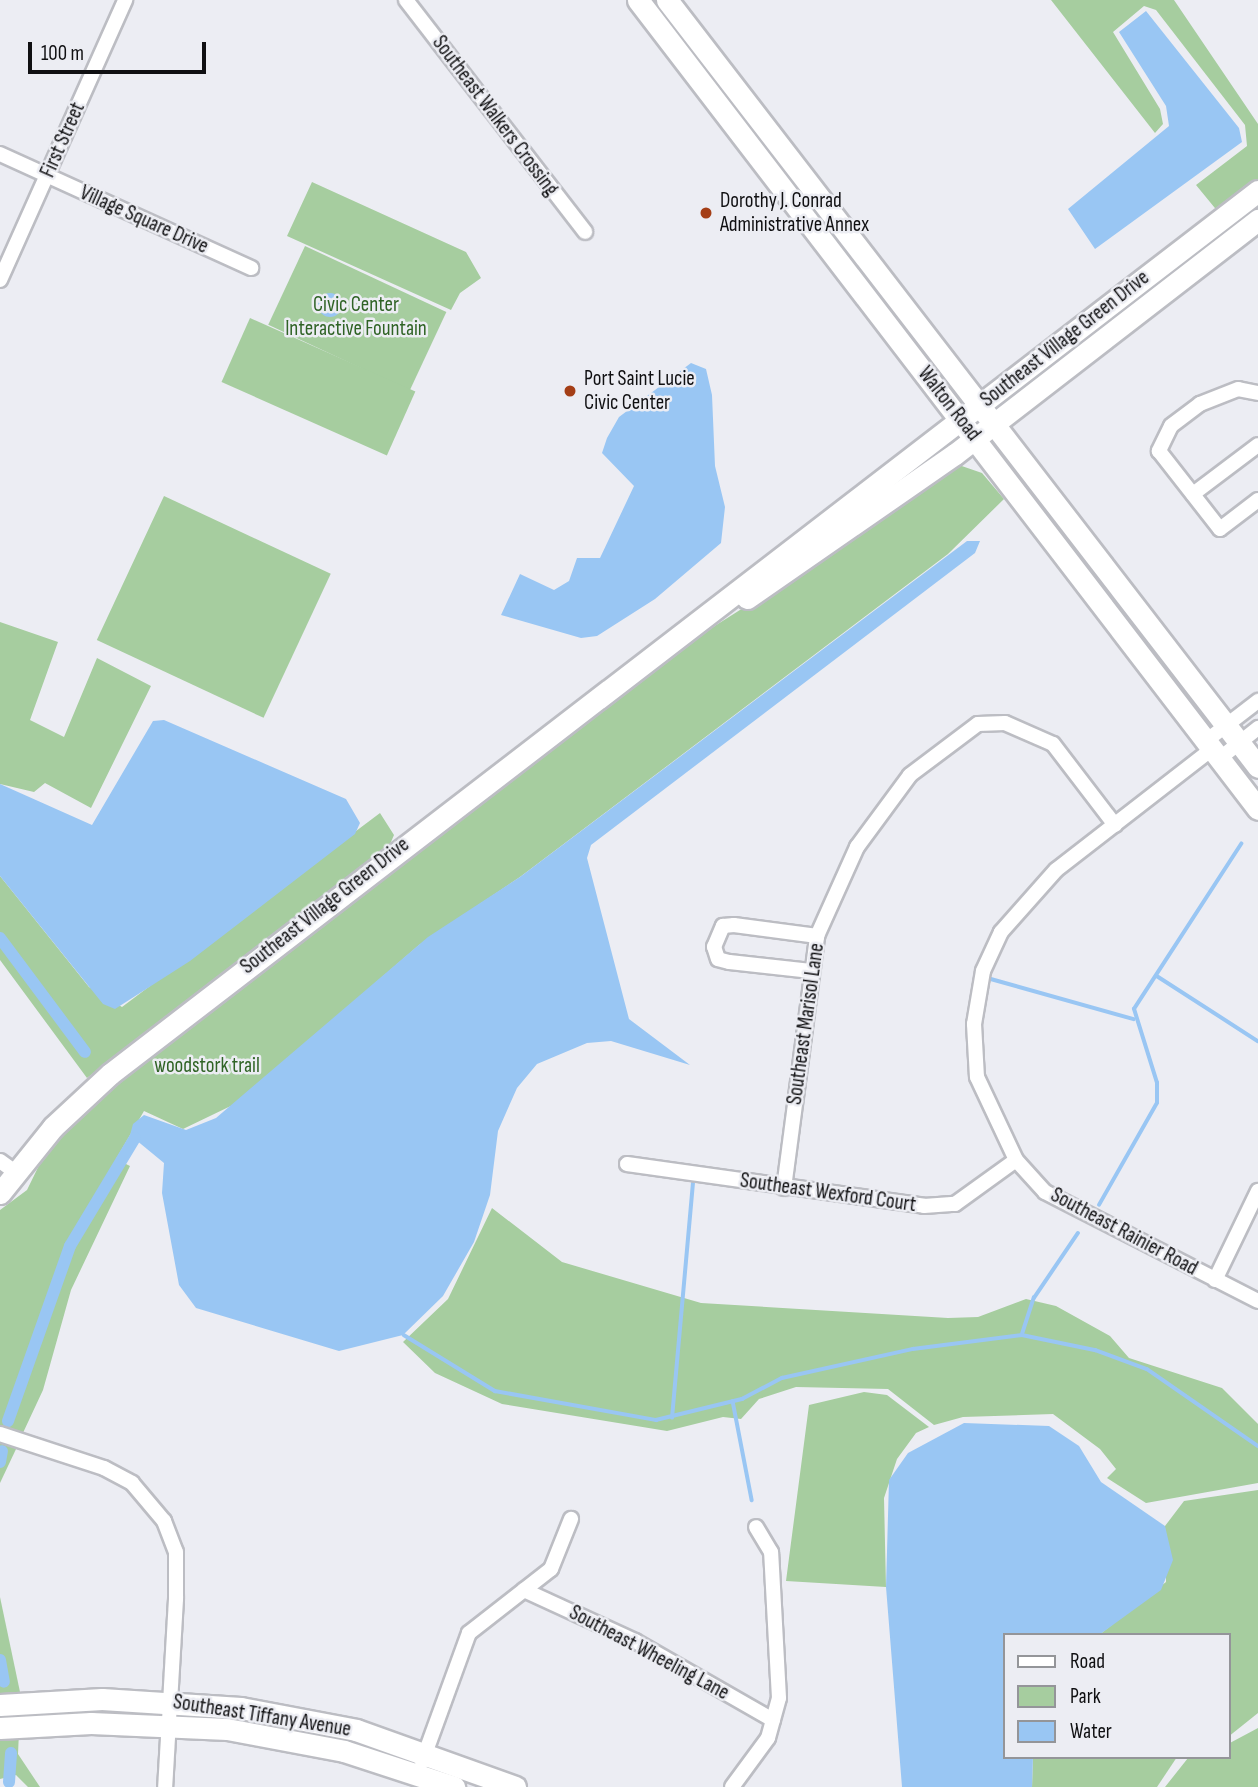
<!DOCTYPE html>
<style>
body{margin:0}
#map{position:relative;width:1258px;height:1787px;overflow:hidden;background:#ecedf3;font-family:"Sofia Sans Condensed",sans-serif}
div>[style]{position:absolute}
.green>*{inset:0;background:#a6cd9f;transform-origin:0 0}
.water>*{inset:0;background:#99c6f3}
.round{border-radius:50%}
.stream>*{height:3.5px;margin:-1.75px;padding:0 1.75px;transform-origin:1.75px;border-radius:1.75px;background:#99c6f3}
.canal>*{height:12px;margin:-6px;padding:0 6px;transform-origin:6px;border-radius:6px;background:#99c6f3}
.roads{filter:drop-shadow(2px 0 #bcbdc3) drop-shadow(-2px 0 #bcbdc3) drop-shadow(0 2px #bcbdc3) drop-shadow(0 -2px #bcbdc3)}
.street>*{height:14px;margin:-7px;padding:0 7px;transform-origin:7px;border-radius:7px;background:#fff}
.secondary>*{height:21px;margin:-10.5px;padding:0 10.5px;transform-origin:10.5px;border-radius:10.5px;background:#fff}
.dots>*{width:19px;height:19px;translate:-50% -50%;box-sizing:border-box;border:4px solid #ecedf3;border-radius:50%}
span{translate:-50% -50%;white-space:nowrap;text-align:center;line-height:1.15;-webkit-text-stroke:5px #ecedf3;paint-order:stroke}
.street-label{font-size:21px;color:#101012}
.poi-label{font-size:21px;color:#101012}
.left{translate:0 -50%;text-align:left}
.park-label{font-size:21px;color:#2f6325}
.legend{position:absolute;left:1003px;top:1633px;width:228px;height:126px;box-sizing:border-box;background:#ecedf3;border:2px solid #949599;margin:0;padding:9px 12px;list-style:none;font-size:21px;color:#101012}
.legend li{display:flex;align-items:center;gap:14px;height:35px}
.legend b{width:35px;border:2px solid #949599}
.scale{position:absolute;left:28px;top:42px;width:178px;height:32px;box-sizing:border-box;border:4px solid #101012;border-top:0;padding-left:9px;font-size:21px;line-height:24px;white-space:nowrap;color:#101012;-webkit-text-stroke:5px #ecedf3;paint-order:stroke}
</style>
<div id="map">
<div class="green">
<i style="clip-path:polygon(1051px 0,1174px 0,1258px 124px,1258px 183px,1219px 213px,1196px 185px,1247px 146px,1245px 125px,1156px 10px,1144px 6px,1113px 32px,1160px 109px,1163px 124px,1155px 133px)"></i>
<i style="clip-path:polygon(312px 182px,466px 252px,481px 278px,460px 293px,451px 310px,287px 236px)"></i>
<i style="left:305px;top:246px;width:156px;height:87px;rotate:25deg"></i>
<i style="left:250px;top:318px;width:181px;height:70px;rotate:24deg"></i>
<i style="clip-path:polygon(953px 463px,982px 473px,1004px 499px,948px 554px,520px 877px,419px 945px,237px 1103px,183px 1129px,144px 1111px,116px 1159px,130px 1166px,71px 1290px,43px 1390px,22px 1435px,0 1427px,0 1210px,27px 1190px,46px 1151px,100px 1092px,650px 667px,781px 584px)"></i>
<i style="left:164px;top:496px;width:184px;height:159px;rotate:25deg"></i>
<i style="clip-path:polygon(0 622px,58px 642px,30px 720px,64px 737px,97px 658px,151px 686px,91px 808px,45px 783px,34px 792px,0 784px)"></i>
<i style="clip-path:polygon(380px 813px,394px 835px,388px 849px,87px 1078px,0 960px,0 876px,89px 987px,122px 1007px)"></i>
<i style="clip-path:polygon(492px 1208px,562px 1262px,701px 1303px,948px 1318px,978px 1317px,1026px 1299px,1056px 1306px,1110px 1336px,1129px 1358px,1222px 1388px,1258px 1424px,1258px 1483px,1146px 1503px,1107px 1478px,1116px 1469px,1100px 1449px,1053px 1414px,963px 1417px,934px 1425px,888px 1389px,796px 1387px,759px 1399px,741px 1419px,723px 1417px,667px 1431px,502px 1404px,435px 1373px,403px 1342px,448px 1299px)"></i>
<i style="clip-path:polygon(864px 1392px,887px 1395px,929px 1427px,916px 1433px,897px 1459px,884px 1498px,886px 1587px,786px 1581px,809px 1405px)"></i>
<i style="clip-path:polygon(0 1441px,17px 1447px,0 1483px)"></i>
<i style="clip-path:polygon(1258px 1490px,1258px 1713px,1228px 1737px,1228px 1635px,1099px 1635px,1166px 1582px,1165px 1526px,1184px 1501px)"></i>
<i style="clip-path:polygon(0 1597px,20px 1692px,0 1698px)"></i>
<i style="clip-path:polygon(1258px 1728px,1258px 1787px,1165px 1787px,1188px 1758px,1228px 1757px,1228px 1744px)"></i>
<i style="clip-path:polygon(19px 1732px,18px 1754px,40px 1787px,28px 1787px,16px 1775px,0 1779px,0 1735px)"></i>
<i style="clip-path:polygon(1033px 1757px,1177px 1757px,1157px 1787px,1032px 1787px)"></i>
</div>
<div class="water">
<i style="clip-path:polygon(1146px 11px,1239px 128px,1242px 142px,1095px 249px,1068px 209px,1169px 126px,1166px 106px,1119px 32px)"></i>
<i class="round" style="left:318px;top:293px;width:24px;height:24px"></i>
<i style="clip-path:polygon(691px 363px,706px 369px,712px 395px,715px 466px,725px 507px,721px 543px,655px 599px,597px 636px,581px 638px,501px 615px,520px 574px,554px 590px,569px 581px,577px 558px,600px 558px,634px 486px,602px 453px,607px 438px,619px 417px)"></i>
<i style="clip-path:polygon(967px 541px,980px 541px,975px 553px,591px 845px,587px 858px,629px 1019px,690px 1065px,611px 1041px,587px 1043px,537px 1064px,517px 1088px,498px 1131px,490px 1195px,474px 1242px,443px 1296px,403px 1335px,339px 1351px,196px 1308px,179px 1285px,162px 1193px,164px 1163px,130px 1135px,133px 1124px,144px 1115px,186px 1130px,216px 1118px,428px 937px,520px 877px)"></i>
<i style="clip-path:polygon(164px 720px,346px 799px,360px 823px,355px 834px,190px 961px,115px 1009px,103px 1004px,0 876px,0 784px,92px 825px,153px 721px)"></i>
<i style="clip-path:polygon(964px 1423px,1049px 1426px,1079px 1446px,1101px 1482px,1165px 1526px,1173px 1560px,1161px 1590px,1099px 1635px,1004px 1635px,1004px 1757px,1033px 1757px,1032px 1787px,902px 1787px,886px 1587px,889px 1480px,908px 1453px)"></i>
</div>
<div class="stream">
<i style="left:1157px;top:976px;width:120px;rotate:32.8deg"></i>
<i style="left:991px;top:979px;width:148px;rotate:15.7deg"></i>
<i style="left:1099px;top:1205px;width:117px;rotate:-60.4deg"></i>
<i style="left:1157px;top:1103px;width:20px;rotate:-90deg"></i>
<i style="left:1157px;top:1083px;width:77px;rotate:-107.3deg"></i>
<i style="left:1134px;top:1009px;width:197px;rotate:-57deg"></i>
<i style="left:1022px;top:1334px;width:38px;rotate:-72deg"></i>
<i style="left:1034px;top:1298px;width:78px;rotate:-55.9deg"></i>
<i style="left:404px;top:1335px;width:107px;rotate:31.6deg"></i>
<i style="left:495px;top:1391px;width:164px;rotate:10.2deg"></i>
<i style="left:656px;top:1420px;width:89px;rotate:-13.7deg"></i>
<i style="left:742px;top:1399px;width:45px;rotate:-27.7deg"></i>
<i style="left:782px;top:1378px;width:134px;rotate:-12.5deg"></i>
<i style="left:913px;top:1349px;width:110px;rotate:-7.3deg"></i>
<i style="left:1022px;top:1335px;width:75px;rotate:11.6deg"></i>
<i style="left:1095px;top:1350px;width:55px;rotate:20.1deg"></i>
<i style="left:1147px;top:1369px;width:135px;rotate:34.7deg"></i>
<i style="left:733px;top:1401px;width:101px;rotate:79.1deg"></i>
<i style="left:672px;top:1418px;width:235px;rotate:-84.9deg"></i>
</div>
<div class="canal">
<i style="left:0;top:938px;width:142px;rotate:53.3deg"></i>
<i style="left:8px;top:1421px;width:186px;rotate:-70.5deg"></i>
<i style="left:70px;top:1246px;width:126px;rotate:-59deg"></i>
<i style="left:0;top:1462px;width:11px;rotate:-80deg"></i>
<i style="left:0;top:1660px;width:22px;rotate:80deg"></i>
<i style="left:9px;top:1782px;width:29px;rotate:-86deg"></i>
</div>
<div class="roads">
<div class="street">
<i style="left:406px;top:0;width:293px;rotate:52.3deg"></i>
<i style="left:0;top:154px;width:276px;rotate:24.4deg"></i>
<i style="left:0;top:280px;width:307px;rotate:-65.9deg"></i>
<i style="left:1258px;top:393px;width:20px;rotate:-169deg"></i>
<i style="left:1238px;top:389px;width:41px;rotate:158.5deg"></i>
<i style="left:1200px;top:404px;width:36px;rotate:143deg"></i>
<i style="left:1171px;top:426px;width:28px;rotate:116deg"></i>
<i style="left:1159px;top:451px;width:99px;rotate:52deg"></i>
<i style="left:1220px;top:529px;width:48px;rotate:-37.3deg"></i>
<i style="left:1193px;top:494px;width:81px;rotate:-37deg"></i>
<i style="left:1206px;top:741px;width:66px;rotate:-37.6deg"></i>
<i style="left:1212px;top:749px;width:197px;rotate:142.2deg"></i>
<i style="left:1056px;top:870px;width:83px;rotate:131.6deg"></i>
<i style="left:1001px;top:932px;width:43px;rotate:114.8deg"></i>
<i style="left:983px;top:971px;width:54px;rotate:99.6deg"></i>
<i style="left:974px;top:1024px;width:53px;rotate:86.8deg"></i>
<i style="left:977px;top:1077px;width:92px;rotate:64.8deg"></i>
<i style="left:1016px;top:1160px;width:43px;rotate:47.8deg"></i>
<i style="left:1045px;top:1192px;width:239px;rotate:27.1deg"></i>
<i style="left:1219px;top:759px;width:50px;rotate:-38.5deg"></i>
<i style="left:811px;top:971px;width:82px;rotate:-173.7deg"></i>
<i style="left:729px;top:962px;width:11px;rotate:-165deg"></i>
<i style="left:718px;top:959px;width:13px;rotate:-108deg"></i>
<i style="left:714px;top:947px;width:23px;rotate:-67deg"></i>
<i style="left:723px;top:926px;width:11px;rotate:-5deg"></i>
<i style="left:734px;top:925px;width:84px;rotate:7.5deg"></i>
<i style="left:0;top:1161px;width:17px;rotate:36deg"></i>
<i style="left:627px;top:1164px;width:300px;rotate:8deg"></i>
<i style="left:924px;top:1206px;width:31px;rotate:-4deg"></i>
<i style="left:955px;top:1204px;width:75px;rotate:-35.8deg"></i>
<i style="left:784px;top:1188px;width:254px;rotate:-82.5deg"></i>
<i style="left:817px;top:936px;width:98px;rotate:-65.8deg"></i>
<i style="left:857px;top:847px;width:89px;rotate:-53.6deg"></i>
<i style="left:910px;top:775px;width:85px;rotate:-36.9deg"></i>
<i style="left:978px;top:724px;width:27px;rotate:-2deg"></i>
<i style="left:1005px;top:723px;width:52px;rotate:23.6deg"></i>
<i style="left:1053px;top:744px;width:102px;rotate:52.6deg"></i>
<i style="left:1215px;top:1280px;width:99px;rotate:-64.2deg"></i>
<i style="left:0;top:1434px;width:109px;rotate:18.1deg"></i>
<i style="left:104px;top:1468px;width:32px;rotate:28deg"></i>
<i style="left:132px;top:1483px;width:50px;rotate:49.9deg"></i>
<i style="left:164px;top:1521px;width:33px;rotate:69deg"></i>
<i style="left:176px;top:1552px;width:47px;rotate:90deg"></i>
<i style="left:176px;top:1599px;width:188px;rotate:93.3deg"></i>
<i style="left:524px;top:1590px;width:122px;rotate:24.7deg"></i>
<i style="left:635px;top:1641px;width:159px;rotate:29.8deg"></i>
<i style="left:422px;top:1762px;width:137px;rotate:-70deg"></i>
<i style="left:469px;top:1633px;width:104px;rotate:-38deg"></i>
<i style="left:551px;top:1569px;width:54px;rotate:-68.2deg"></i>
<i style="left:732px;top:1787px;width:61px;rotate:-53.7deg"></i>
<i style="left:768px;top:1738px;width:41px;rotate:-74.6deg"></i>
<i style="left:779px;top:1698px;width:146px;rotate:-93.1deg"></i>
<i style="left:771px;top:1552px;width:29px;rotate:-121deg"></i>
</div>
<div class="secondary">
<i style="left:638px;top:0;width:1019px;rotate:52.53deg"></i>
<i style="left:667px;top:0;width:968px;rotate:52.38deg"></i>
<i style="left:747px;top:598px;width:253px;rotate:-34.7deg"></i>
<i style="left:955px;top:454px;width:383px;rotate:-37.7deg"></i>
<i style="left:0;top:1193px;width:85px;rotate:-51.2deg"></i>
<i style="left:53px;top:1127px;width:78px;rotate:-42.9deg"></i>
<i style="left:110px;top:1074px;width:1448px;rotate:-37.57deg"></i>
<i style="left:0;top:1705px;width:102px;rotate:-3.4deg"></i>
<i style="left:102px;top:1699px;width:139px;rotate:3.7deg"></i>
<i style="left:241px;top:1708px;width:117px;rotate:10.8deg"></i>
<i style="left:356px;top:1730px;width:169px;rotate:19.7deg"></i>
<i style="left:0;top:1728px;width:91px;rotate:-3.1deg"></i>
<i style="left:91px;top:1723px;width:136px;rotate:2.5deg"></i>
<i style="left:227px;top:1729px;width:119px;rotate:10.6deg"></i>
<i style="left:344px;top:1751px;width:116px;rotate:18.1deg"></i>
</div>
</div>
<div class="dots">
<i style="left:706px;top:213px;background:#a43e16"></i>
<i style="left:570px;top:391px;background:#a43e16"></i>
</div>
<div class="street-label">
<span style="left:495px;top:116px;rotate:53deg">Southeast Walkers Crossing</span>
<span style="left:63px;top:140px;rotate:-66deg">First Street</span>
<span style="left:144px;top:220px;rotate:24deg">Village Square Drive</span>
<span style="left:1065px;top:339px;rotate:-38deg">Southeast Village Green Drive</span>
<span style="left:949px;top:404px;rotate:52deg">Walton Road</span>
<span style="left:325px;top:906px;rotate:-38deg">Southeast Village Green Drive</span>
<span style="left:806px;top:1024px;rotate:-82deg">Southeast Marisol Lane</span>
<span style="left:828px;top:1193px;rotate:8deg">Southeast Wexford Court</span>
<span style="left:1124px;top:1232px;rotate:28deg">Southeast Rainier Road</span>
<span style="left:649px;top:1653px;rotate:28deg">Southeast Wheeling Lane</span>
<span style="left:262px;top:1716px;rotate:9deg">Southeast Tiffany Avenue</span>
</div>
<div class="poi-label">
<span class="left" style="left:720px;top:213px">Dorothy J. Conrad<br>Administrative Annex</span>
<span class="left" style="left:584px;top:391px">Port Saint Lucie<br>Civic Center</span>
</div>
<div class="park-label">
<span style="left:356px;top:317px">Civic Center<br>Interactive Fountain</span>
<span style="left:207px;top:1066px">woodstork trail</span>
</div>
<ul class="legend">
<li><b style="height:9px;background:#fff"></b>Road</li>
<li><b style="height:19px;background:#a6cd9f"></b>Park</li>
<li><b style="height:19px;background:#99c6f3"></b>Water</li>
</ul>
<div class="scale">100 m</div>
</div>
